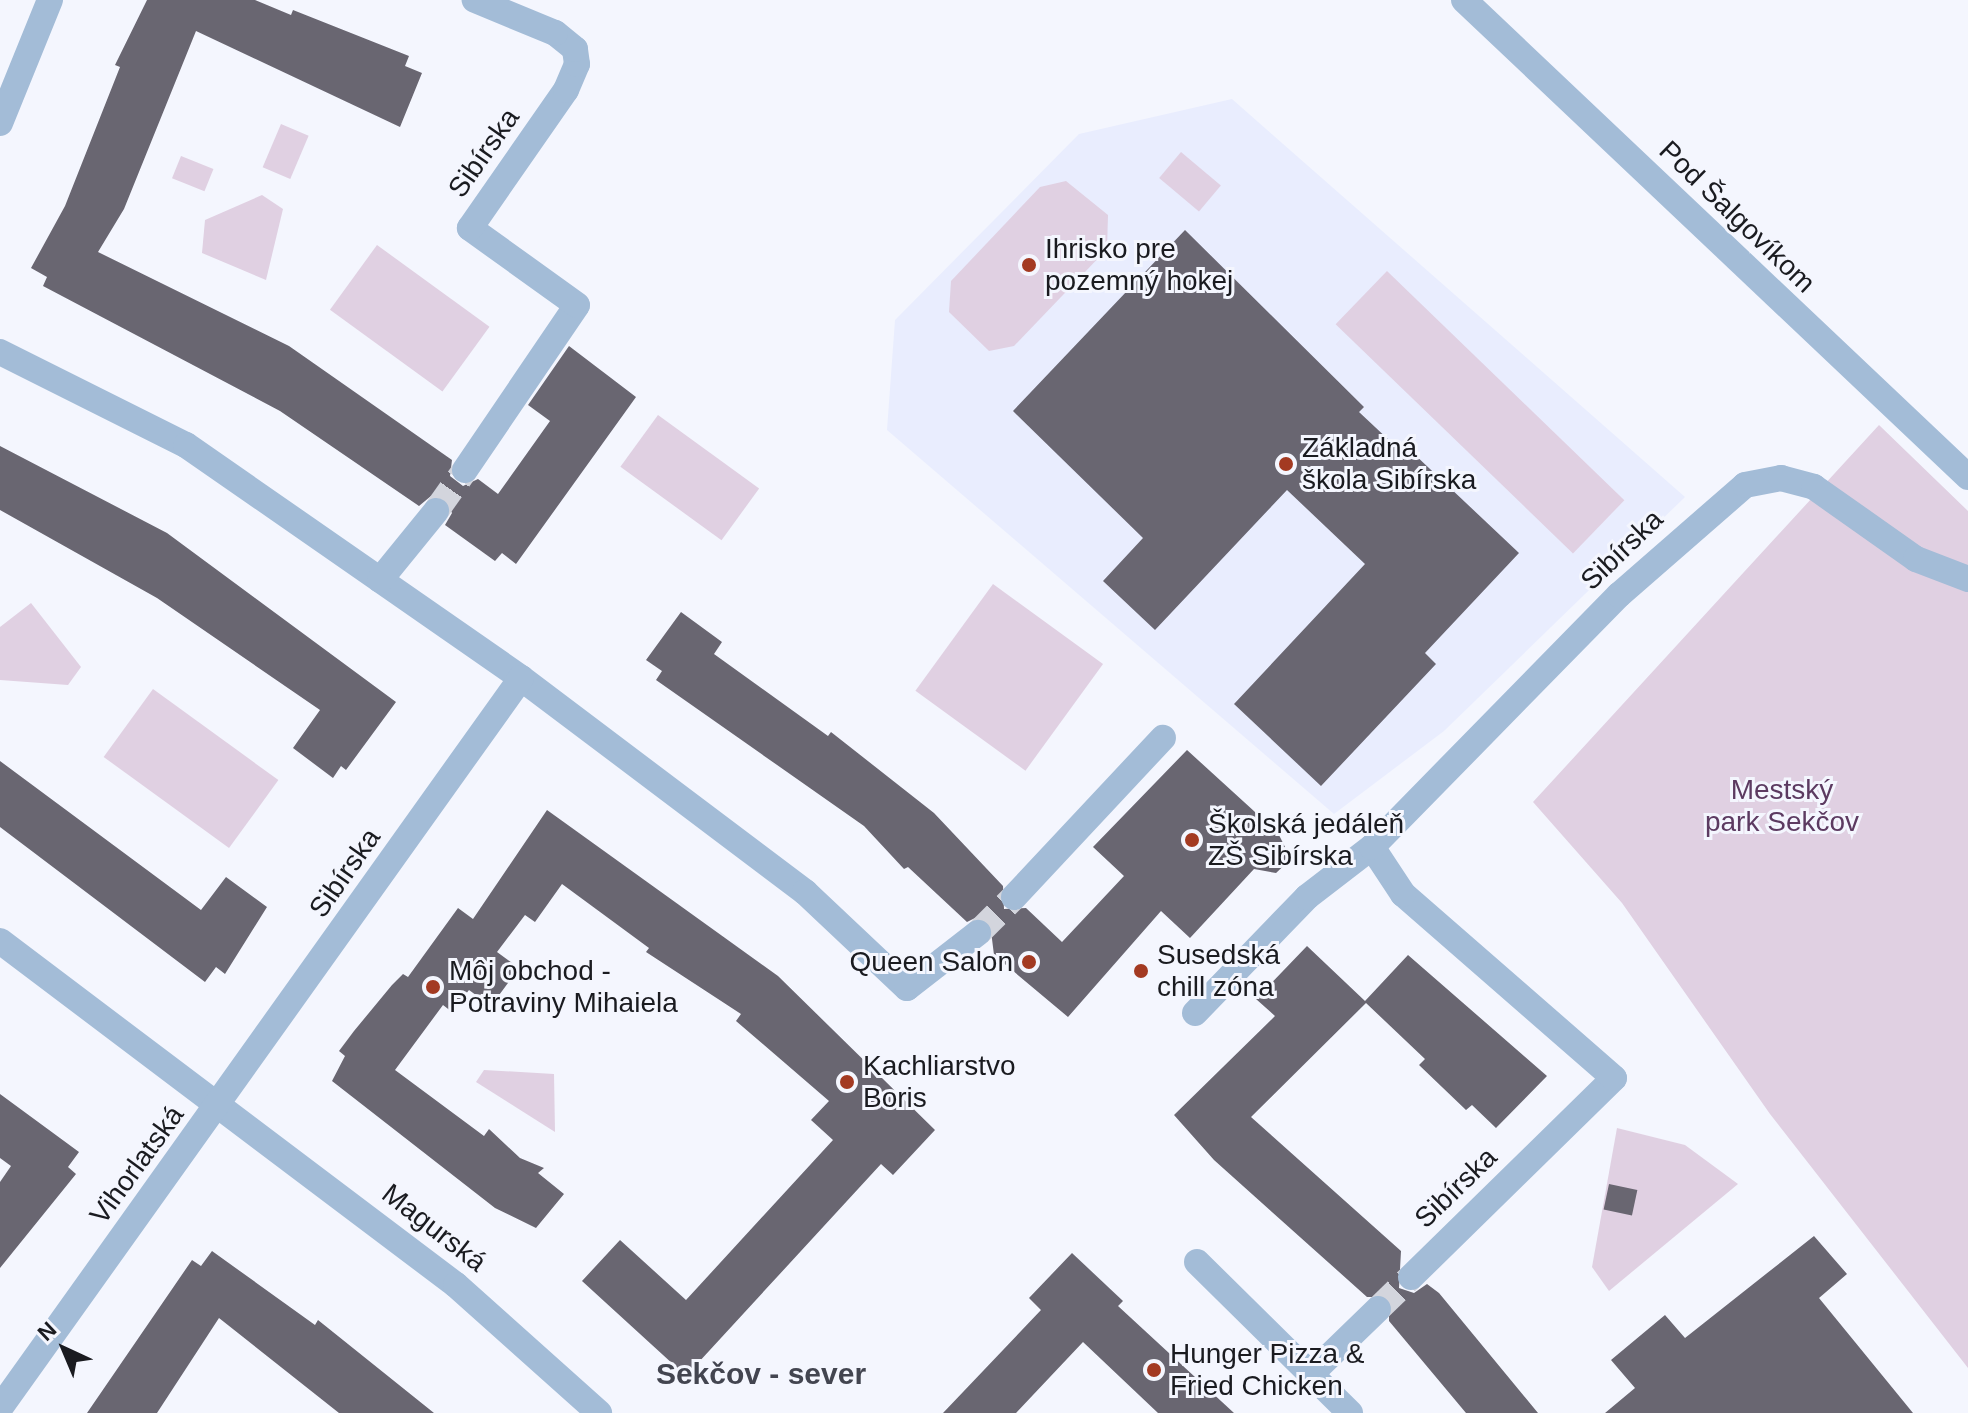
<!DOCTYPE html>
<meta charset="utf-8">
<style>
body{margin:0}
#map{position:relative;width:1968px;height:1413px;overflow:hidden;background:#f4f6fe;font-family:Arial,sans-serif}
div>[style]{position:absolute}
.built>*{inset:0;background:#e9edfe}
.green>*{inset:0;background:#e0d0e2;transform-origin:0 0}
.building>*{inset:0;background:#696671;transform-origin:0 0}
.minor-tunnel>*{height:26px;margin-top:-13px;transform-origin:0;background:repeating-linear-gradient(90deg,#d3d5dd 0 26px,transparent 0 39px)}
.minor>*{height:26px;margin:-13px;padding:0 13px;transform-origin:13px;border-radius:13px;background:#a3bcd7}
.dots>*{width:22px;height:22px;translate:-50% -50%;box-sizing:border-box;border:4px solid #f4f6fe;border-radius:50%}
span{translate:-50% -50%;white-space:nowrap;text-align:center;line-height:1.15;-webkit-text-stroke:6px #f4f6fe;paint-order:stroke}
.street-label{font-size:28px;color:#1a1b20}
.poi-label{font-size:28px;color:#1a1b20}
.left{translate:0 -50%;text-align:left}
.right{translate:-100% -50%;text-align:right}
.park-label{font-size:28px;color:#5c3a61}
.neighbourhood-label{font-size:30px;color:#434550;font-weight:700}
.north{position:absolute;left:24px;top:1309px;width:80px;height:80px;-webkit-text-stroke:6px #f4f6fe;paint-order:stroke;rotate:316deg;font-size:22px;font-weight:700;line-height:32px;text-align:center;color:#1a1b20}
.north::after{content:'';display:block;margin:auto;width:28px;height:36px;background:#1a1b20;clip-path:polygon(50% 0,100% 100%,50% 72%,0 100%)}
</style>
<div id="map">
<div class="built">
<i style="clip-path:polygon(1232px 99px,1685px 497px,1444px 731px,1334px 814px,887px 430px,895px 320px,1079px 134px)"></i>
</div>
<div class="green">
<i style="left:281px;top:124px;width:30px;height:47px;rotate:23deg"></i>
<i style="left:1181px;top:152px;width:52px;height:34px;rotate:40deg"></i>
<i style="left:181px;top:156px;width:35px;height:24px;rotate:22deg"></i>
<i style="clip-path:polygon(1066px 181px,1108px 215px,1107px 249px,1014px 346px,989px 351px,949px 312px,951px 281px,1040px 187px)"></i>
<i style="clip-path:polygon(262px 195px,283px 209px,266px 280px,202px 253px,205px 220px)"></i>
<i style="left:377px;top:245px;width:139px;height:80px;rotate:36deg"></i>
<i style="left:1387px;top:271px;width:330px;height:74px;rotate:44deg"></i>
<i style="left:658px;top:415px;width:125px;height:64px;rotate:36deg"></i>
<i style="clip-path:polygon(1879px 425px,1968px 511px,1968px 1368px,1770px 1114px,1622px 903px,1533px 802px)"></i>
<i style="left:993px;top:584px;width:136px;height:132px;rotate:36deg"></i>
<i style="clip-path:polygon(31px 603px,81px 667px,68px 685px,0 680px,0 627px)"></i>
<i style="left:153px;top:689px;width:155px;height:84px;rotate:36deg"></i>
<i style="clip-path:polygon(484px 1070px,554px 1074px,555px 1132px,476px 1082px)"></i>
<i style="clip-path:polygon(1617px 1128px,1685px 1145px,1738px 1184px,1609px 1291px,1592px 1267px)"></i>
</div>
<div class="building">
<i style="clip-path:polygon(147px 0,255px 0,291px 15px,293px 10px,409px 56px,405px 66px,422px 73px,400px 127px,196px 31px,124px 209px,98px 252px,289px 346px,452px 460px,450px 476px,463px 486px,478px 479px,498px 494px,550px 421px,528px 405px,569px 346px,636px 397px,516px 564px,502px 553px,495px 561px,445px 525px,452px 513px,445px 498px,431px 496px,419px 506px,280px 411px,43px 286px,47px 277px,31px 268px,65px 206px,120px 67px,115px 65px)"></i>
<i style="clip-path:polygon(1185px 230px,1364px 407px,1359px 412px,1407px 457px,1412px 452px,1519px 553px,1425px 653px,1436px 664px,1321px 786px,1234px 704px,1365px 564px,1287px 490px,1155px 630px,1103px 581px,1143px 538px,1013px 411px)"></i>
<i style="clip-path:polygon(0 446px,167px 533px,396px 702px,346px 770px,341px 766px,333px 778px,293px 748px,320px 710px,157px 598px,0 510px)"></i>
<i style="clip-path:polygon(681px 612px,722px 642px,714px 654px,828px 736px,831px 732px,934px 813px,1003px 886px,1004px 909px,1026px 908px,1062px 942px,1124px 876px,1093px 847px,1187px 750px,1278px 833px,1291px 859px,1276px 873px,1254px 869px,1190px 938px,1161px 911px,1068px 1017px,994px 955px,990px 923px,977px 917px,967px 922px,908px 867px,904px 869px,864px 826px,656px 680px,662px 671px,646px 660px)"></i>
<i style="clip-path:polygon(0 761px,201px 910px,226px 877px,267px 907px,225px 974px,216px 967px,205px 982px,0 827px)"></i>
<i style="clip-path:polygon(547px 810px,778px 976px,935px 1130px,893px 1175px,881px 1164px,686px 1376px,582px 1281px,620px 1240px,686px 1300px,833px 1140px,811px 1120px,829px 1101px,736px 1021px,741px 1014px,646px 952px,649px 948px,562px 884px,535px 922px,525px 915px,497px 952px,519px 968px,491px 1006px,469px 990px,452px 1012px,443px 1005px,395px 1070px,484px 1136px,489px 1129px,520px 1158px,544px 1168px,538px 1173px,564px 1194px,536px 1228px,495px 1208px,332px 1081px,345px 1056px,339px 1051px,354px 1031px,392px 985px,403px 974px,408px 977px,458px 908px,473px 919px)"></i>
<i style="clip-path:polygon(1307px 946px,1365px 1001px,1408px 955px,1547px 1076px,1496px 1128px,1472px 1105px,1466px 1110px,1419px 1065px,1425px 1059px,1366px 1003px,1251px 1117px,1401px 1251px,1399px 1288px,1414px 1293px,1427px 1284px,1439px 1293px,1538px 1413px,1466px 1413px,1389px 1321px,1389px 1297px,1367px 1297px,1214px 1160px,1174px 1115px,1275px 1016px,1256px 999px)"></i>
<i style="clip-path:polygon(0 1094px,79px 1152px,68px 1167px,76px 1174px,0 1268px,0 1182px,11px 1166px,0 1158px)"></i>
<i style="left:1609px;top:1184px;width:29px;height:26px;rotate:12deg"></i>
<i style="clip-path:polygon(1814px 1236px,1847px 1274px,1819px 1298px,1913px 1413px,1605px 1413px,1635px 1388px,1611px 1360px,1665px 1315px,1685px 1338px)"></i>
<i style="clip-path:polygon(212px 1251px,315px 1325px,318px 1320px,434px 1413px,339px 1413px,219px 1318px,157px 1413px,87px 1413px,192px 1260px,201px 1266px)"></i>
<i style="clip-path:polygon(1072px 1253px,1123px 1301px,1118px 1306px,1234px 1413px,1158px 1413px,1083px 1342px,1016px 1413px,943px 1413px,1041px 1310px,1029px 1298px)"></i>
</div>
<div class="minor-tunnel">
<i style="left:436px;top:511px;width:50px;rotate:-54.7deg"></i>
<i style="left:978px;top:933px;width:51px;rotate:-45deg"></i>
<i style="left:1378px;top:1309px;width:46px;rotate:-44.1deg"></i>
</div>
<div class="minor">
<i style="left:1464px;top:0;width:694px;rotate:43.42deg"></i>
<i style="left:0;top:123px;width:133px;rotate:-67.9deg"></i>
<i style="left:0;top:352px;width:208px;rotate:26.6deg"></i>
<i style="left:186px;top:445px;width:408px;rotate:34.8deg"></i>
<i style="left:521px;top:678px;width:356px;rotate:37deg"></i>
<i style="left:805px;top:892px;width:140px;rotate:43.3deg"></i>
<i style="left:907px;top:988px;width:90px;rotate:-37.8deg"></i>
<i style="left:465px;top:470px;width:199px;rotate:-55.8deg"></i>
<i style="left:577px;top:305px;width:132px;rotate:-144.3deg"></i>
<i style="left:470px;top:228px;width:168px;rotate:-55.2deg"></i>
<i style="left:566px;top:90px;width:28px;rotate:-67deg"></i>
<i style="left:577px;top:64px;width:15px;rotate:-98deg"></i>
<i style="left:575px;top:49px;width:26px;rotate:-141deg"></i>
<i style="left:555px;top:33px;width:87px;rotate:-157.6deg"></i>
<i style="left:380px;top:580px;width:89px;rotate:-50.9deg"></i>
<i style="left:1014px;top:897px;width:218px;rotate:-46.9deg"></i>
<i style="left:0;top:941px;width:571px;rotate:37.03deg"></i>
<i style="left:456px;top:1285px;width:192px;rotate:41.8deg"></i>
<i style="left:1195px;top:1013px;width:161px;rotate:-46deg"></i>
<i style="left:1307px;top:897px;width:82px;rotate:-37.6deg"></i>
<i style="left:1197px;top:1262px;width:215px;rotate:44.6deg"></i>
<i style="left:1411px;top:1277px;width:284px;rotate:-44.4deg"></i>
<i style="left:1614px;top:1078px;width:280px;rotate:-138.9deg"></i>
<i style="left:1403px;top:894px;width:56px;rotate:-123.4deg"></i>
<i style="left:1372px;top:847px;width:353px;rotate:-45.6deg"></i>
<i style="left:1619px;top:595px;width:167px;rotate:-41.1deg"></i>
<i style="left:1745px;top:485px;width:37px;rotate:-11deg"></i>
<i style="left:1781px;top:478px;width:34px;rotate:15deg"></i>
<i style="left:1814px;top:487px;width:125px;rotate:35.2deg"></i>
<i style="left:1916px;top:559px;width:56px;rotate:21deg"></i>
<i style="left:1314px;top:1371px;width:89px;rotate:-44.1deg"></i>
<i style="left:0;top:1408px;width:897px;rotate:-54.48deg"></i>
</div>
<div class="dots">
<i style="left:1029px;top:265px;background:#a33a22"></i>
<i style="left:1286px;top:464px;background:#a33a22"></i>
<i style="left:1192px;top:840px;background:#a33a22"></i>
<i style="left:1029px;top:962px;background:#a33a22"></i>
<i style="left:1141px;top:971px;background:#a33a22"></i>
<i style="left:433px;top:987px;background:#a33a22"></i>
<i style="left:847px;top:1082px;background:#a33a22"></i>
<i style="left:1154px;top:1370px;background:#a33a22"></i>
</div>
<div class="street-label">
<span style="left:484px;top:153px;rotate:-55deg">Sibírska</span>
<span style="left:1737px;top:217px;rotate:44deg">Pod Šalgovíkom</span>
<span style="left:1622px;top:550px;rotate:-44deg">Sibírska</span>
<span style="left:345px;top:873px;rotate:-55deg">Sibírska</span>
<span style="left:137px;top:1165px;rotate:-54deg">Vihorlatská</span>
<span style="left:1456px;top:1188px;rotate:-44deg">Sibírska</span>
<span style="left:434px;top:1228px;rotate:38deg">Magurská</span>
</div>
<div class="poi-label">
<span class="left" style="left:1045px;top:265px">Ihrisko pre<br>pozemný hokej</span>
<span class="left" style="left:1302px;top:464px">Základná<br>škola Sibírska</span>
<span class="left" style="left:1208px;top:840px">Školská jedáleň<br>ZŠ Sibírska</span>
<span class="left" style="left:1157px;top:971px">Susedská<br>chill zóna</span>
<span class="right" style="left:1013px;top:962px">Queen Salon</span>
<span class="left" style="left:449px;top:987px">Môj obchod -<br>Potraviny Mihaiela</span>
<span class="left" style="left:863px;top:1082px">Kachliarstvo<br>Boris</span>
<span class="left" style="left:1170px;top:1370px">Hunger Pizza &amp;<br>Fried Chicken</span>
</div>
<div class="park-label">
<span style="left:1782px;top:806px">Mestský<br>park Sekčov</span>
</div>
<div class="neighbourhood-label">
<span style="left:761px;top:1374px">Sekčov - sever</span>
</div>
<div class="north">N</div>
</div>
